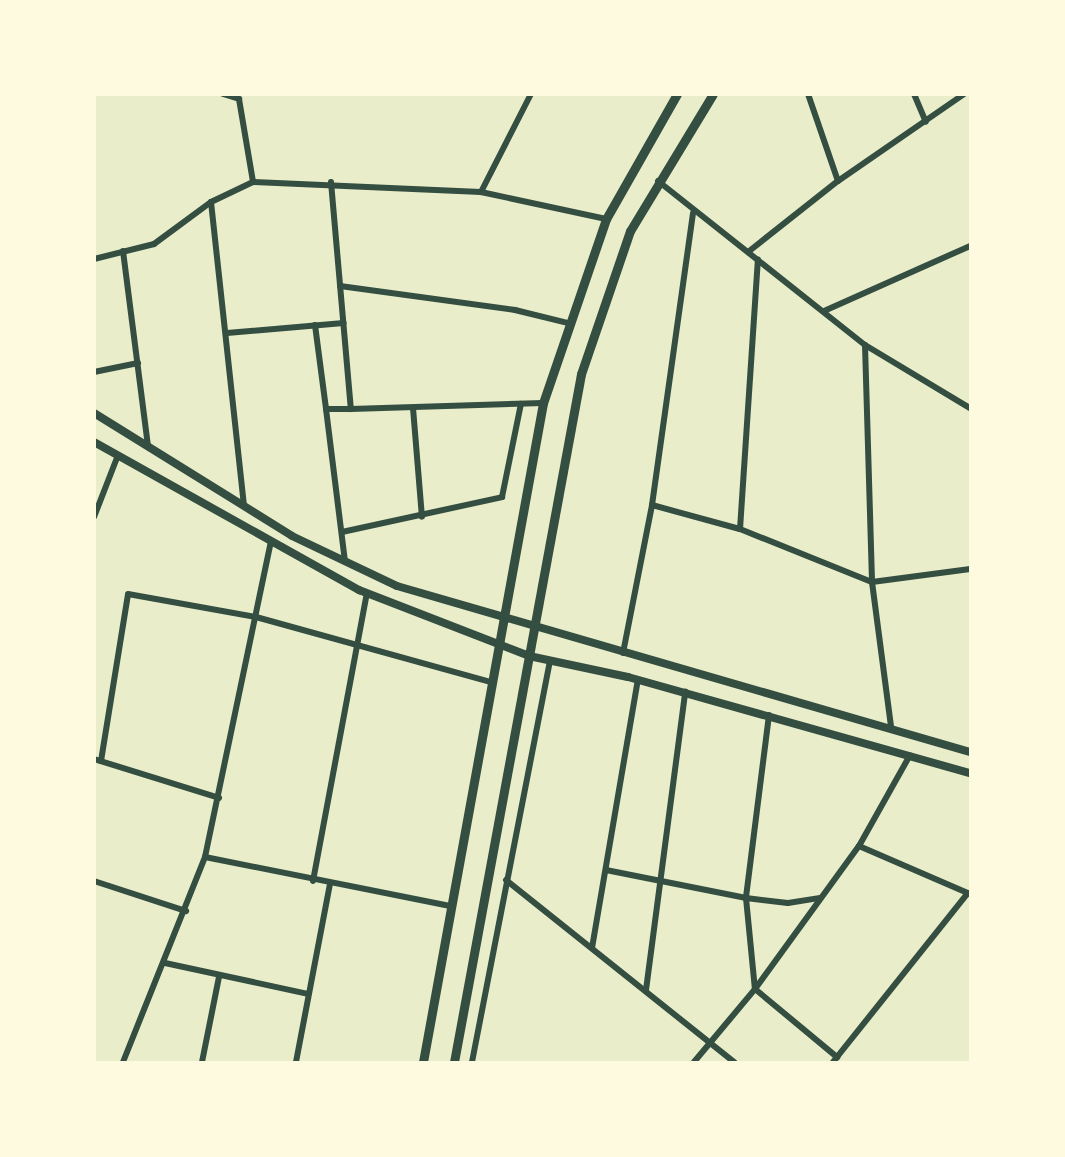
<!DOCTYPE html>
<style>
body{margin:0}
#map{position:relative;width:1065px;height:1157px;overflow:hidden;background:#e9edc9;font-family:"Golos Text",sans-serif}
div>[style]{position:absolute}
.minor>*{height:6px;margin:-3px;padding:0 3px;transform-origin:3px;border-radius:3px;background:#344e41}
.tertiary>*{height:8px;margin:-4px;padding:0 4px;transform-origin:4px;border-radius:4px;background:#344e41}
.secondary>*{height:9px;margin:-4.5px;padding:0 4.5px;transform-origin:4.5px;border-radius:4.5px;background:#344e41}
span{translate:-50% -50%;white-space:nowrap;text-align:center;line-height:1.15;-webkit-text-stroke:6px #fefae0;paint-order:stroke}
.frame{position:absolute;inset:0;border:96px solid #fefae0;pointer-events:none}
</style>
<div id="map">
<div class="minor">
<i style="left:223px;top:94px;width:17px;rotate:17deg"></i>
<i style="left:239px;top:99px;width:84px;rotate:80.4deg"></i>
<i style="left:808px;top:94px;width:92px;rotate:71deg"></i>
<i style="left:914px;top:94px;width:30px;rotate:67deg"></i>
<i style="left:658px;top:181px;width:264px;rotate:38.4deg"></i>
<i style="left:865px;top:345px;width:122px;rotate:31deg"></i>
<i style="left:331px;top:182px;width:228px;rotate:85deg"></i>
<i style="left:351px;top:409px;width:25px;rotate:180deg"></i>
<i style="left:326px;top:409px;width:153px;rotate:82.9deg"></i>
<i style="left:481px;top:192px;width:110px;rotate:-63deg"></i>
<i style="left:211px;top:202px;width:306px;rotate:83.8deg"></i>
<i style="left:123px;top:251px;width:197px;rotate:82.7deg"></i>
<i style="left:748px;top:252px;width:115px;rotate:-38.3deg"></i>
<i style="left:838px;top:181px;width:153px;rotate:-34.6deg"></i>
<i style="left:94px;top:259px;width:62px;rotate:-14deg"></i>
<i style="left:154px;top:244px;width:71px;rotate:-36.4deg"></i>
<i style="left:211px;top:202px;width:47px;rotate:-25.5deg"></i>
<i style="left:253px;top:182px;width:228px;rotate:2.5deg"></i>
<i style="left:481px;top:192px;width:128px;rotate:12.2deg"></i>
<i style="left:340px;top:286px;width:177px;rotate:7.8deg"></i>
<i style="left:515px;top:310px;width:55px;rotate:13.8deg"></i>
<i style="left:824px;top:311px;width:160px;rotate:-24deg"></i>
<i style="left:315px;top:325px;width:85px;rotate:82.5deg"></i>
<i style="left:227px;top:333px;width:117px;rotate:-4.9deg"></i>
<i style="left:865px;top:345px;width:237px;rotate:88.3deg"></i>
<i style="left:872px;top:582px;width:146px;rotate:82.5deg"></i>
<i style="left:94px;top:372px;width:45px;rotate:-11.6deg"></i>
<i style="left:413px;top:408px;width:109px;rotate:85.3deg"></i>
<i style="left:351px;top:409px;width:192px;rotate:-1.8deg"></i>
<i style="left:652px;top:505px;width:91px;rotate:15.3deg"></i>
<i style="left:740px;top:529px;width:142px;rotate:21.9deg"></i>
<i style="left:872px;top:582px;width:99px;rotate:-7.6deg"></i>
<i style="left:94px;top:517px;width:66px;rotate:-68.8deg"></i>
<i style="left:740px;top:529px;width:270px;rotate:-86.2deg"></i>
<i style="left:342px;top:532px;width:164px;rotate:-12.3deg"></i>
<i style="left:502px;top:497px;width:95px;rotate:-78.5deg"></i>
<i style="left:623px;top:653px;width:151px;rotate:-78.9deg"></i>
<i style="left:652px;top:505px;width:295px;rotate:-82deg"></i>
<i style="left:769px;top:715px;width:184px;rotate:97.2deg"></i>
<i style="left:746px;top:898px;width:91px;rotate:84.4deg"></i>
<i style="left:755px;top:989px;width:107px;rotate:39.7deg"></i>
<i style="left:94px;top:759px;width:131px;rotate:17.3deg"></i>
<i style="left:101px;top:761px;width:169px;rotate:-80.8deg"></i>
<i style="left:128px;top:594px;width:130px;rotate:10.2deg"></i>
<i style="left:256px;top:617px;width:243px;rotate:15.5deg"></i>
<i style="left:859px;top:846px;width:121px;rotate:23.4deg"></i>
<i style="left:205px;top:857px;width:250px;rotate:11.3deg"></i>
<i style="left:606px;top:870px;width:143px;rotate:11.3deg"></i>
<i style="left:746px;top:898px;width:42px;rotate:6.8deg"></i>
<i style="left:788px;top:903px;width:31px;rotate:-9deg"></i>
<i style="left:506px;top:880px;width:292px;rotate:38.6deg"></i>
<i style="left:94px;top:881px;width:97px;rotate:18.1deg"></i>
<i style="left:313px;top:881px;width:293px;rotate:-79.4deg"></i>
<i style="left:592px;top:948px;width:272px;rotate:-80.3deg"></i>
<i style="left:165px;top:963px;width:146px;rotate:12.2deg"></i>
<i style="left:646px;top:990px;width:301px;rotate:-82.5deg"></i>
<i style="left:123px;top:1062px;width:221px;rotate:-68.2deg"></i>
<i style="left:205px;top:857px;width:323px;rotate:-78.2deg"></i>
<i style="left:202px;top:1062px;width:87px;rotate:-78.7deg"></i>
<i style="left:296px;top:1062px;width:181px;rotate:-79.2deg"></i>
<i style="left:472px;top:1062px;width:409px;rotate:-79deg"></i>
<i style="left:694px;top:1062px;width:95px;rotate:-50.1deg"></i>
<i style="left:755px;top:989px;width:177px;rotate:-54deg"></i>
<i style="left:859px;top:846px;width:104px;rotate:-60.7deg"></i>
<i style="left:833px;top:1062px;width:216px;rotate:-51.4deg"></i>
</div>
<div class="tertiary">
<i style="left:94px;top:413px;width:233px;rotate:31.8deg"></i>
<i style="left:292px;top:536px;width:116px;rotate:25.5deg"></i>
<i style="left:397px;top:586px;width:597px;rotate:16.16deg"></i>
<i style="left:94px;top:442px;width:304px;rotate:29.2deg"></i>
<i style="left:359px;top:590px;width:182px;rotate:21.2deg"></i>
<i style="left:529px;top:656px;width:101px;rotate:12deg"></i>
<i style="left:628px;top:677px;width:355px;rotate:15.7deg"></i>
</div>
<div class="secondary">
<i style="left:423px;top:1062px;width:670px;rotate:-79.68deg"></i>
<i style="left:543px;top:403px;width:194px;rotate:-71.1deg"></i>
<i style="left:606px;top:219px;width:144px;rotate:-60.4deg"></i>
<i style="left:454px;top:1062px;width:700px;rotate:-79.54deg"></i>
<i style="left:581px;top:374px;width:151px;rotate:-71.1deg"></i>
<i style="left:630px;top:231px;width:160px;rotate:-58.8deg"></i>
</div>
<div class="frame"></div>
</div>
